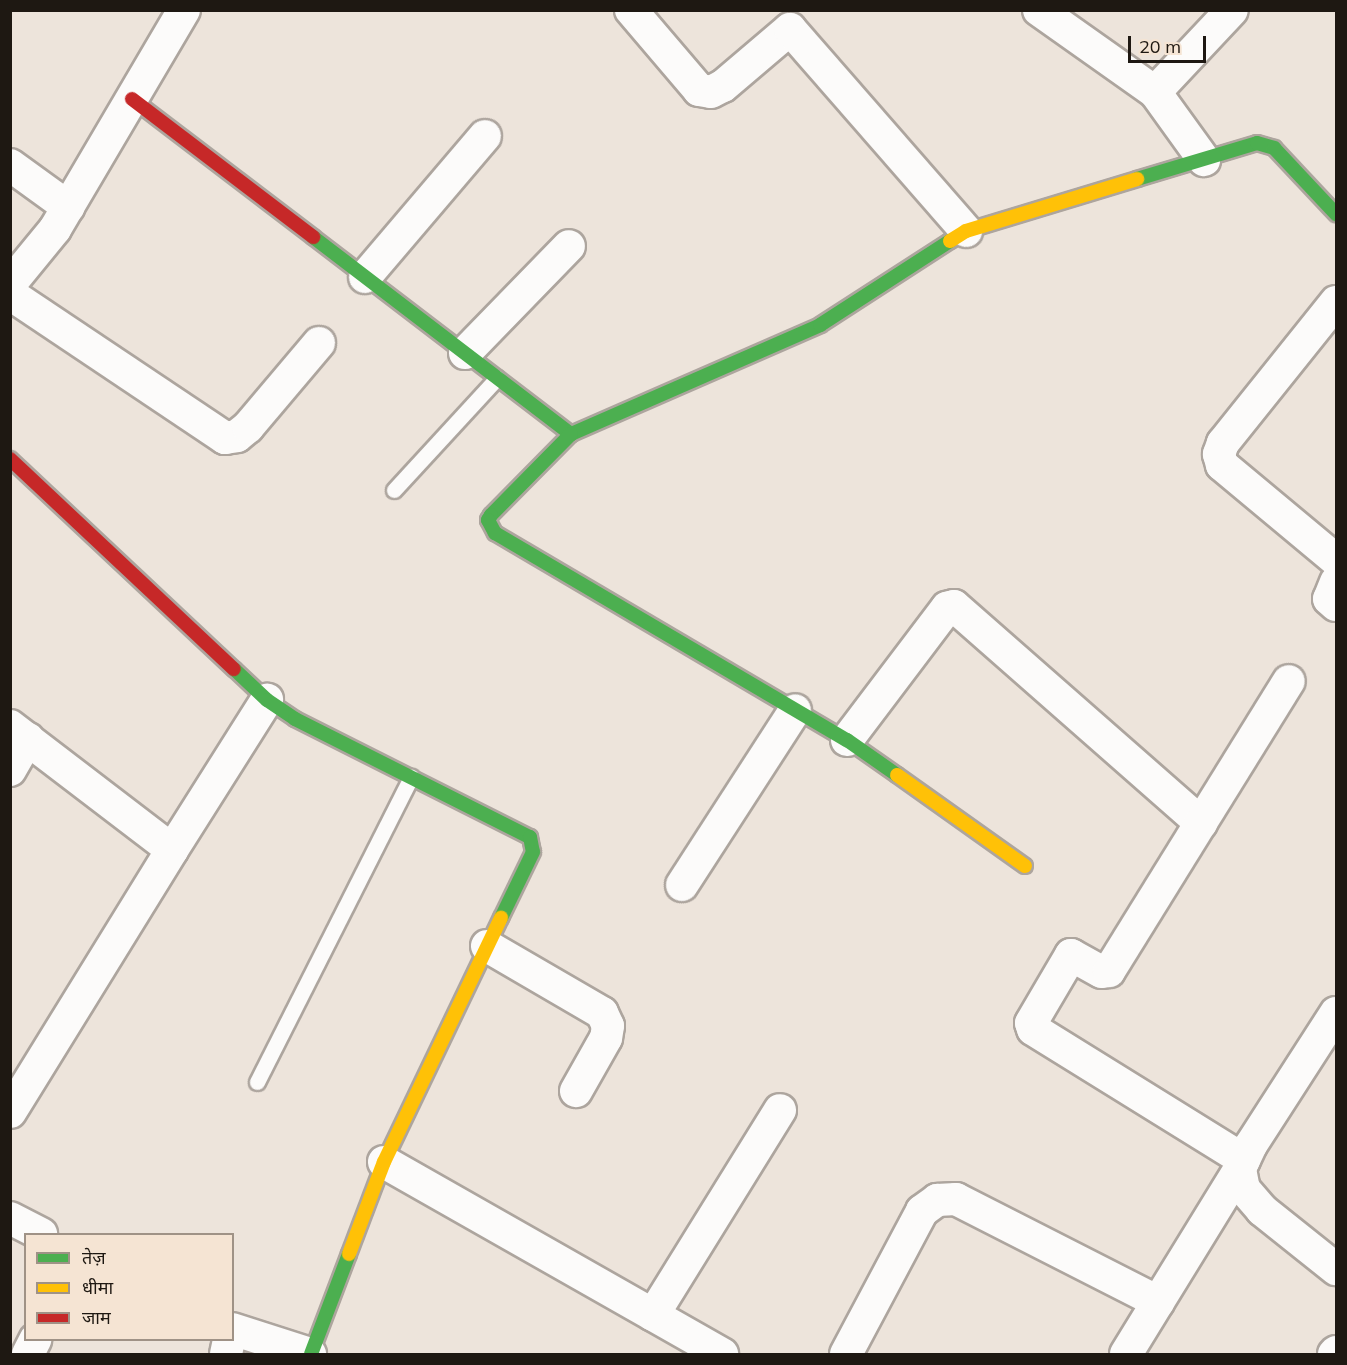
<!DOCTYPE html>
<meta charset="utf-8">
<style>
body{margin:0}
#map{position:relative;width:1347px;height:1365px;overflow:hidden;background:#ede4db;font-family:Mulish,"Noto Sans Devanagari",sans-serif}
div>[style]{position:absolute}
.roads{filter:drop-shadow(2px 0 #ada59e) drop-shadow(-2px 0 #ada59e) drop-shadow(0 2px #ada59e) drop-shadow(0 -2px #ada59e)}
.lane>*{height:15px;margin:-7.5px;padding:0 7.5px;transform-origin:7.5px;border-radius:7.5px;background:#fcfbfa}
.street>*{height:32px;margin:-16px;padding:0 16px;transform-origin:16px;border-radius:16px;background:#fcfbfa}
.fast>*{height:14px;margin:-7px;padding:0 7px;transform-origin:7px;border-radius:7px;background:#4caf50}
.slow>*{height:14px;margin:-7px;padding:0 7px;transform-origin:7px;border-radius:7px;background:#ffc107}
.jam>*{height:14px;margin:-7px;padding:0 7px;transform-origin:7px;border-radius:7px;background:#c62828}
span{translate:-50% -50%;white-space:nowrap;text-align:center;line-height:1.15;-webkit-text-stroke:6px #f5e4d3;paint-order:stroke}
.frame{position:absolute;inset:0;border:12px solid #1e1812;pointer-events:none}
.legend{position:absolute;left:24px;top:1233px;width:210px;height:108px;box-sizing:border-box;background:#f5e4d3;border:2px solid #9f9286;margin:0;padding:8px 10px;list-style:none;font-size:18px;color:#1e1812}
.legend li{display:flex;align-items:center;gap:12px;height:30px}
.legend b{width:30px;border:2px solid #9f9286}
.scale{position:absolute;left:1128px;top:36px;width:78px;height:27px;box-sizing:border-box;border:3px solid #1e1812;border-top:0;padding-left:8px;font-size:18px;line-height:21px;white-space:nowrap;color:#1e1812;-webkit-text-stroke:4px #f5e4d3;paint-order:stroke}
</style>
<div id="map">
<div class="roads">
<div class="lane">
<i style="left:394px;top:490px;width:152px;rotate:-47.4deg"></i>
<i style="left:257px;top:1082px;width:342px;rotate:-63.2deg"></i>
</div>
<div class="street">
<i style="left:631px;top:10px;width:105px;rotate:49.6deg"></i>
<i style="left:699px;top:90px;width:12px;rotate:9deg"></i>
<i style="left:711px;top:92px;width:13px;rotate:-27deg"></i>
<i style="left:723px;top:86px;width:88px;rotate:-40.4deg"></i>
<i style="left:790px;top:29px;width:268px;rotate:48.9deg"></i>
<i style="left:1039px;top:10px;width:142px;rotate:35.3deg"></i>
<i style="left:1155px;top:92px;width:84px;rotate:54.2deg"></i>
<i style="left:1155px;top:92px;width:112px;rotate:-46.8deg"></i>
<i style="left:10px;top:165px;width:72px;rotate:35.9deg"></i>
<i style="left:365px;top:277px;width:185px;rotate:-49.6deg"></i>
<i style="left:10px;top:284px;width:71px;rotate:-50.7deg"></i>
<i style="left:55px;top:229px;width:254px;rotate:-59.5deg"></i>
<i style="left:10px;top:294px;width:259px;rotate:33.8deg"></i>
<i style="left:225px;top:438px;width:12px;rotate:-9deg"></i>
<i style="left:237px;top:436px;width:14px;rotate:-39deg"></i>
<i style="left:248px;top:427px;width:110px;rotate:-49.8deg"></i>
<i style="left:1336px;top:302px;width:181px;rotate:128.7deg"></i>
<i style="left:1223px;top:443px;width:12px;rotate:110deg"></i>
<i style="left:1219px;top:454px;width:11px;rotate:75deg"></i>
<i style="left:1222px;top:465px;width:148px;rotate:39.8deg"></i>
<i style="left:465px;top:353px;width:149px;rotate:-45.8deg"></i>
<i style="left:1336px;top:582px;width:18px;rotate:112deg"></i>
<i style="left:1329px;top:599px;width:9px;rotate:41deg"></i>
<i style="left:10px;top:726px;width:204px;rotate:37.4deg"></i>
<i style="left:172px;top:850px;width:308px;rotate:121.7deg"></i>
<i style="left:847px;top:740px;width:166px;rotate:-52.9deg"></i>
<i style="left:947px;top:608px;width:7px;rotate:-16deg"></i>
<i style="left:954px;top:606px;width:329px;rotate:41.3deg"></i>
<i style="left:10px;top:770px;width:36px;rotate:-60deg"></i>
<i style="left:172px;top:850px;width:178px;rotate:-57.7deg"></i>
<i style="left:682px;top:885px;width:208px;rotate:-57.1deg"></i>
<i style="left:487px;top:946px;width:133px;rotate:30.2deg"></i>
<i style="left:602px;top:1013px;width:14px;rotate:65deg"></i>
<i style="left:608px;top:1026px;width:12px;rotate:99deg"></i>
<i style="left:606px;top:1038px;width:61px;rotate:119.5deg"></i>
<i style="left:1336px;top:1013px;width:157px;rotate:122.8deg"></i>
<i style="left:1251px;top:1145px;width:26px;rotate:115deg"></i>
<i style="left:1240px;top:1169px;width:20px;rotate:79deg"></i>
<i style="left:1244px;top:1189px;width:28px;rotate:49deg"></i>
<i style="left:1262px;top:1210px;width:95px;rotate:38.6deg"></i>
<i style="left:1244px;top:1160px;width:248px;rotate:-148.2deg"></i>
<i style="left:1033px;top:1029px;width:6px;rotate:-108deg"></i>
<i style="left:1031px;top:1023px;width:79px;rotate:-59.5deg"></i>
<i style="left:1071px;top:955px;width:35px;rotate:29deg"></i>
<i style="left:1102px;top:972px;width:7px;rotate:-8deg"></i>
<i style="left:1109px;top:971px;width:341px;rotate:-58.2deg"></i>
<i style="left:384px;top:1162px;width:389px;rotate:29.6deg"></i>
<i style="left:10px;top:1218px;width:35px;rotate:27deg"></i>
<i style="left:653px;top:1315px;width:241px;rotate:-58.2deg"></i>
<i style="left:232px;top:1329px;width:82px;rotate:17.8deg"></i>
<i style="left:28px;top:1354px;width:16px;rotate:-63deg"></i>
<i style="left:226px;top:1354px;width:14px;rotate:-78deg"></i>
<i style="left:846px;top:1354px;width:162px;rotate:-62deg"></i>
<i style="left:922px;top:1211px;width:19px;rotate:-36deg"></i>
<i style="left:937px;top:1200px;width:19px;rotate:-3deg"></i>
<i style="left:956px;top:1199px;width:227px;rotate:27deg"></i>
<i style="left:1126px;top:1354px;width:217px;rotate:-58.4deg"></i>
<i style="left:1334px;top:1354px;width:3px;rotate:-45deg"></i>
</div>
<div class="fast">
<i style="left:1137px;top:179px;width:125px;rotate:-16.7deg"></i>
<i style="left:1257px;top:143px;width:18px;rotate:16deg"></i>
<i style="left:1274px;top:148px;width:91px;rotate:46.8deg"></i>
<i style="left:313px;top:237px;width:325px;rotate:37.4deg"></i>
<i style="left:571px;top:434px;width:272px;rotate:-23.6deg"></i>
<i style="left:820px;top:325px;width:155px;rotate:-32.9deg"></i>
<i style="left:571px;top:434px;width:114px;rotate:134.6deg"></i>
<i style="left:491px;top:515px;width:6px;rotate:121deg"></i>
<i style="left:488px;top:520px;width:15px;rotate:62deg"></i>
<i style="left:495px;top:533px;width:408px;rotate:30.5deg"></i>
<i style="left:847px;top:740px;width:61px;rotate:35deg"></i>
<i style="left:234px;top:669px;width:45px;rotate:43.2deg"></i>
<i style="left:267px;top:700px;width:34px;rotate:34deg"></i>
<i style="left:295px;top:719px;width:263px;rotate:26.7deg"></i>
<i style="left:530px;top:837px;width:15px;rotate:79deg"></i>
<i style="left:533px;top:852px;width:73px;rotate:115.9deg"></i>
<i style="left:311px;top:1354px;width:107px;rotate:-69.2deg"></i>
</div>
<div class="slow">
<i style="left:950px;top:241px;width:19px;rotate:-32deg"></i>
<i style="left:966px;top:231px;width:179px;rotate:-16.9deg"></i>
<i style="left:897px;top:775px;width:157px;rotate:35.4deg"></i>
<i style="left:349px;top:1254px;width:98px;rotate:-69.2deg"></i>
<i style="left:384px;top:1162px;width:271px;rotate:-64.4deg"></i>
</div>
<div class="jam">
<i style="left:132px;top:99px;width:228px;rotate:37.3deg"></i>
<i style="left:10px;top:459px;width:307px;rotate:43.2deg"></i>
</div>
</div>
<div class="frame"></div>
<ul class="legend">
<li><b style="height:8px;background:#4caf50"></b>तेज़</li>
<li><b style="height:8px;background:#ffc107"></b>धीमा</li>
<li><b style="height:8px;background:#c62828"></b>जाम</li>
</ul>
<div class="scale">20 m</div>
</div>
